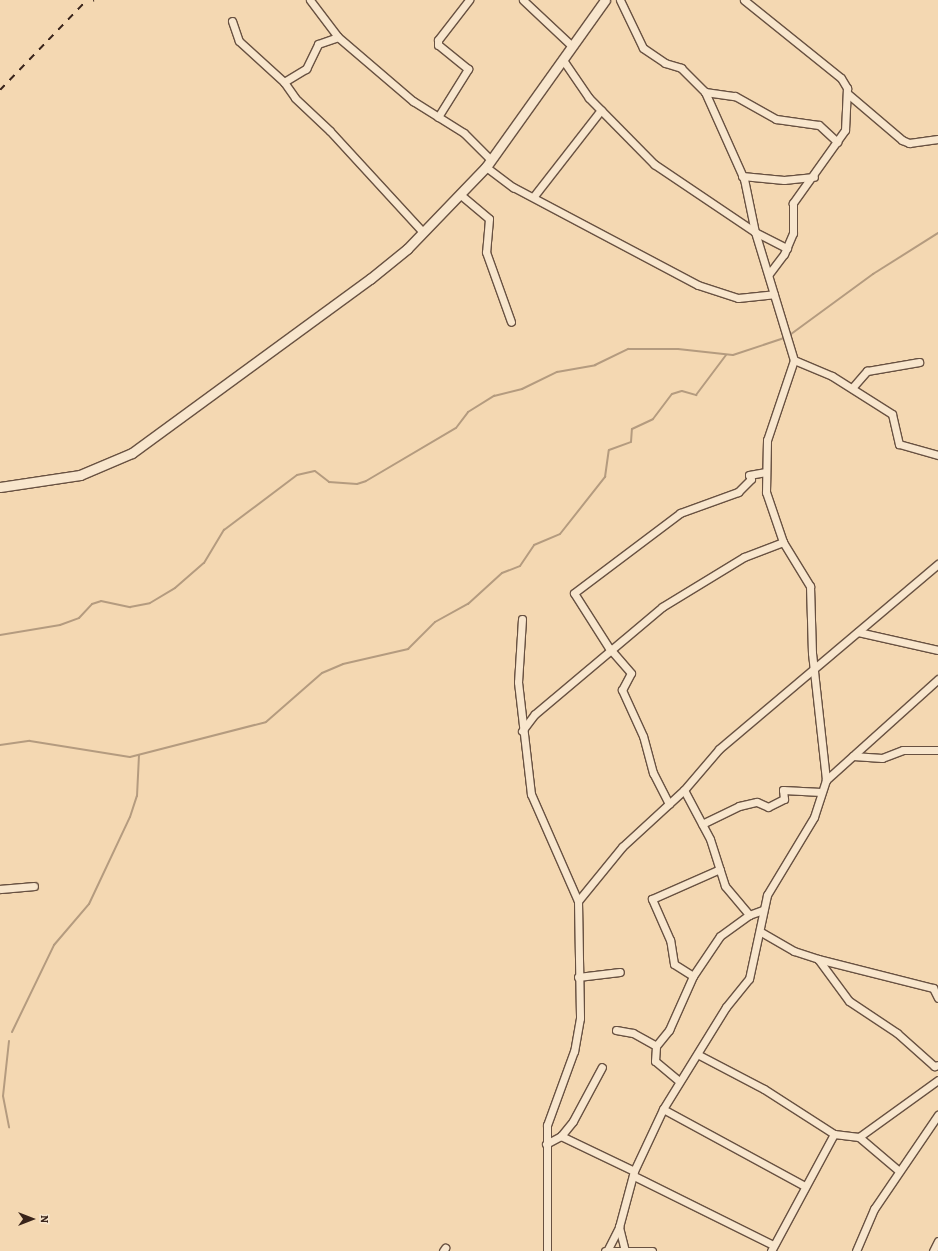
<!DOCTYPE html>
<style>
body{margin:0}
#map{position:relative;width:938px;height:1251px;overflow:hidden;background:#f4d8b2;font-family:Alegreya,serif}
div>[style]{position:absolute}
.stream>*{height:2px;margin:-1px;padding:0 1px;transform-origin:1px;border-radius:1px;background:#b49b7f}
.roads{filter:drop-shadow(1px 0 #685141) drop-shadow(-1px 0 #685141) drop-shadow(0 1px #685141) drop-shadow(0 -1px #685141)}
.minor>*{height:7px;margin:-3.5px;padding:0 3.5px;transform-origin:3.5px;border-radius:3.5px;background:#f8e6cd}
.tertiary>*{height:9px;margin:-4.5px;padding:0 4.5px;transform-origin:4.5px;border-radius:4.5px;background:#f8e6cd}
.rail>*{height:2px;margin-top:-1px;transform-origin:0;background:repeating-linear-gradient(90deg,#39241b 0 7px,transparent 0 14px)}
span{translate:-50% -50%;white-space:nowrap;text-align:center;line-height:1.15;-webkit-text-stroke:4px #f8e6cd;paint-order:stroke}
.north{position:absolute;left:12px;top:1199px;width:40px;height:40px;-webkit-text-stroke:3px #f8e6cd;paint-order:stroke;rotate:90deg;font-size:11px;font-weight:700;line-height:16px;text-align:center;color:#39241b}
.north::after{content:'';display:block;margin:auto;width:14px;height:18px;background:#39241b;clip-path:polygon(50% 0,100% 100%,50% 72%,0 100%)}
</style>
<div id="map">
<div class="stream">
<i style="left:0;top:635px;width:61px;rotate:-9.5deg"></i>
<i style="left:60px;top:625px;width:20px;rotate:-20deg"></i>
<i style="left:79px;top:618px;width:19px;rotate:-47deg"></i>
<i style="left:92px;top:604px;width:9px;rotate:-18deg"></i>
<i style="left:101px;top:601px;width:30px;rotate:12deg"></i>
<i style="left:130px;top:607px;width:20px;rotate:-11deg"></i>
<i style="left:150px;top:603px;width:29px;rotate:-31deg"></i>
<i style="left:175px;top:588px;width:38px;rotate:-41deg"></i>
<i style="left:204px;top:563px;width:39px;rotate:-59deg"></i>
<i style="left:224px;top:530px;width:91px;rotate:-37deg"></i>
<i style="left:297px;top:475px;width:18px;rotate:-13deg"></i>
<i style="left:315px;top:471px;width:18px;rotate:38deg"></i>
<i style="left:329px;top:482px;width:28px;rotate:4deg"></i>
<i style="left:357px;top:484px;width:9px;rotate:-18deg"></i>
<i style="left:366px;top:481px;width:104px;rotate:-30.5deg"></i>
<i style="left:456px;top:428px;width:20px;rotate:-53deg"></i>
<i style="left:468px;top:412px;width:31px;rotate:-32deg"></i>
<i style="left:494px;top:396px;width:29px;rotate:-14deg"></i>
<i style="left:522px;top:389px;width:39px;rotate:-26deg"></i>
<i style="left:557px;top:372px;width:39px;rotate:-10deg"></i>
<i style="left:595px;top:365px;width:37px;rotate:-26deg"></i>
<i style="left:628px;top:349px;width:50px"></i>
<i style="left:678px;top:349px;width:55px;rotate:6.2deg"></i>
<i style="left:733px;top:355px;width:57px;rotate:-18.4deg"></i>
<i style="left:787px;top:337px;width:107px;rotate:-36.2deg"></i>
<i style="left:873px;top:274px;width:77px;rotate:-32.2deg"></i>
<i style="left:0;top:745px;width:30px;rotate:-8deg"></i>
<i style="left:30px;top:741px;width:101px;rotate:9.1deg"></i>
<i style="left:130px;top:757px;width:140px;rotate:-14.4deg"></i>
<i style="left:266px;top:722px;width:74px;rotate:-41.2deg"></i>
<i style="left:322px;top:673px;width:23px;rotate:-23deg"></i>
<i style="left:343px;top:664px;width:67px;rotate:-13deg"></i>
<i style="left:408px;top:649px;width:38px;rotate:-45deg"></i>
<i style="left:435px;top:622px;width:38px;rotate:-29deg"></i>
<i style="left:468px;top:604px;width:46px;rotate:-42.4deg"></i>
<i style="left:502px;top:573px;width:19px;rotate:-21deg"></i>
<i style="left:520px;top:566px;width:25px;rotate:-56deg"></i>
<i style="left:534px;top:545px;width:28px;rotate:-23deg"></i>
<i style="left:560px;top:534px;width:73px;rotate:-51.7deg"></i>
<i style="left:605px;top:477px;width:27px;rotate:-82deg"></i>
<i style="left:609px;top:450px;width:23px;rotate:-20deg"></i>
<i style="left:631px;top:442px;width:13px;rotate:-86deg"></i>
<i style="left:632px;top:429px;width:23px;rotate:-25deg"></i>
<i style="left:653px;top:419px;width:31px;rotate:-53deg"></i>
<i style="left:672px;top:394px;width:10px;rotate:-17deg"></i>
<i style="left:682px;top:391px;width:15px;rotate:16deg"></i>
<i style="left:696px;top:395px;width:50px;rotate:-53.1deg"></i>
<i style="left:12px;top:1032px;width:97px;rotate:-64.2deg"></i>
<i style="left:54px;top:945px;width:54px;rotate:-49.5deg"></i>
<i style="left:89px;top:904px;width:96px;rotate:-64.8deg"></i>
<i style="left:130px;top:817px;width:22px;rotate:-72deg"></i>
<i style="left:137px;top:796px;width:41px;rotate:-87.2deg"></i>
<i style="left:9px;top:1041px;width:55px;rotate:96.2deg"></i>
<i style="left:3px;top:1096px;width:32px;rotate:79deg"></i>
</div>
<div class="roads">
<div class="minor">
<i style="left:310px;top:0;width:46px;rotate:52.9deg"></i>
<i style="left:338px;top:37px;width:99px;rotate:40.5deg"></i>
<i style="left:413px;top:101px;width:60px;rotate:32.1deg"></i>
<i style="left:464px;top:133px;width:38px;rotate:45deg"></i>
<i style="left:523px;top:0;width:67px;rotate:43.2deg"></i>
<i style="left:620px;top:0;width:53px;rotate:64.4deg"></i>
<i style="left:643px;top:48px;width:27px;rotate:34deg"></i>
<i style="left:665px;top:63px;width:17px;rotate:17deg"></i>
<i style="left:681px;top:68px;width:34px;rotate:45deg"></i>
<i style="left:705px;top:92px;width:95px;rotate:65.9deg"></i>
<i style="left:744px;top:179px;width:54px;rotate:78.3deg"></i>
<i style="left:755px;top:232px;width:36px;rotate:27deg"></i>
<i style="left:744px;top:0;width:124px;rotate:38.8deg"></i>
<i style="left:841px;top:78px;width:12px;rotate:59deg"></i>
<i style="left:847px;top:88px;width:42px;rotate:92.7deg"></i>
<i style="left:845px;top:130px;width:90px;rotate:125.5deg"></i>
<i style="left:793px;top:203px;width:30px;rotate:90deg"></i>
<i style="left:793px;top:233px;width:23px;rotate:113deg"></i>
<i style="left:784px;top:254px;width:25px;rotate:127deg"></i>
<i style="left:232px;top:21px;width:21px;rotate:71deg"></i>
<i style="left:239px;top:41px;width:61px;rotate:42.3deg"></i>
<i style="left:284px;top:82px;width:26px;rotate:-31deg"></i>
<i style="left:306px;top:69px;width:28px;rotate:-64deg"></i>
<i style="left:318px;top:44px;width:21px;rotate:-19deg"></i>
<i style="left:563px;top:60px;width:46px;rotate:55.6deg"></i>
<i style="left:589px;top:98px;width:93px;rotate:45.4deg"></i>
<i style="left:654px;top:164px;width:122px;rotate:34deg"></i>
<i style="left:755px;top:232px;width:134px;rotate:73.1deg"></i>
<i style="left:794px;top:360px;width:41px;rotate:22.8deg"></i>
<i style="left:832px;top:376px;width:71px;rotate:32.3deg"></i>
<i style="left:892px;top:414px;width:31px;rotate:77deg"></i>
<i style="left:899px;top:444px;width:41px;rotate:15.8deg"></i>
<i style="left:284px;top:82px;width:19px;rotate:55deg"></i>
<i style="left:295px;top:98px;width:48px;rotate:43.3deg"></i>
<i style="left:330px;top:131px;width:137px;rotate:47.4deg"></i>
<i style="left:705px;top:92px;width:30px;rotate:8deg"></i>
<i style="left:735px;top:96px;width:47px;rotate:29.3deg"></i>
<i style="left:776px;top:119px;width:43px;rotate:7.9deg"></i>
<i style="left:819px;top:125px;width:25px;rotate:43deg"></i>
<i style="left:848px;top:94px;width:71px;rotate:40.4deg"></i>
<i style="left:902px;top:140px;width:8px;rotate:23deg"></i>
<i style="left:909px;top:143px;width:29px;rotate:-8deg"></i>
<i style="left:438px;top:117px;width:57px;rotate:-58deg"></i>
<i style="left:468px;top:69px;width:38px;rotate:-141deg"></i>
<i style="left:438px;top:45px;width:5px;rotate:-90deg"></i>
<i style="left:438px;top:40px;width:51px;rotate:-52.2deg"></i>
<i style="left:486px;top:167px;width:34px;rotate:37deg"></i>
<i style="left:513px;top:187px;width:209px;rotate:27.9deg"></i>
<i style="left:698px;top:285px;width:42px;rotate:18deg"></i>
<i style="left:738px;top:298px;width:36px;rotate:-6deg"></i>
<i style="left:742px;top:176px;width:42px;rotate:5.4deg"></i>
<i style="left:784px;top:180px;width:30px;rotate:-6deg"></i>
<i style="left:462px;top:196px;width:35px;rotate:40deg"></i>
<i style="left:489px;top:219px;width:33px;rotate:95deg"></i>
<i style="left:486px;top:252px;width:74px;rotate:70.3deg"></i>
<i style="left:534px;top:196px;width:109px;rotate:-52.1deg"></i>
<i style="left:794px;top:360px;width:84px;rotate:108.6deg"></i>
<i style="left:767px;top:440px;width:52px;rotate:91.1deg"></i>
<i style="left:766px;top:492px;width:53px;rotate:71.2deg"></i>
<i style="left:783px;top:542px;width:52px;rotate:58.5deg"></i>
<i style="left:810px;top:586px;width:67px;rotate:88.3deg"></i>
<i style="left:812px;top:653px;width:128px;rotate:83.7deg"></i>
<i style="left:852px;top:388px;width:23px;rotate:-49deg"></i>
<i style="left:867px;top:371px;width:53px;rotate:-9.8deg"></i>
<i style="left:522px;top:619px;width:63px;rotate:93.6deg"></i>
<i style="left:518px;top:682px;width:113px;rotate:83.4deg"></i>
<i style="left:531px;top:794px;width:117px;rotate:66.3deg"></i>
<i style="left:578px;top:901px;width:117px;rotate:89deg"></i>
<i style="left:580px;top:1018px;width:34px;rotate:100deg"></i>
<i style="left:574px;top:1051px;width:79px;rotate:110deg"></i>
<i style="left:547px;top:1125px;width:126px;rotate:90deg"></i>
<i style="left:858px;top:632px;width:82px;rotate:12.7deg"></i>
<i style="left:522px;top:731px;width:21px;rotate:-53deg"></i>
<i style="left:535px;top:714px;width:166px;rotate:-40.1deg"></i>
<i style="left:662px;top:607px;width:96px;rotate:-31.4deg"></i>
<i style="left:744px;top:557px;width:42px;rotate:-21deg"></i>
<i style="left:853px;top:756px;width:29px;rotate:4deg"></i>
<i style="left:882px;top:758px;width:22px;rotate:-21deg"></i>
<i style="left:903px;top:750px;width:35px"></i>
<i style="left:684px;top:790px;width:55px;rotate:62deg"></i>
<i style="left:710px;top:839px;width:49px;rotate:72.3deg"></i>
<i style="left:725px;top:886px;width:38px;rotate:50deg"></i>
<i style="left:669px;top:804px;width:35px;rotate:-117deg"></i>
<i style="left:653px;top:773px;width:38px;rotate:-105deg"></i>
<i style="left:643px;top:736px;width:51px;rotate:-114.5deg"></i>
<i style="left:622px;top:690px;width:19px;rotate:-62deg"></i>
<i style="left:631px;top:673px;width:33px;rotate:-131deg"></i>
<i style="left:609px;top:648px;width:65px;rotate:-122.5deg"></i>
<i style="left:574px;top:593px;width:133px;rotate:-37deg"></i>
<i style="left:680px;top:513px;width:62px;rotate:-19.9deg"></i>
<i style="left:738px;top:492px;width:18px;rotate:-45deg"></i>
<i style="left:751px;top:479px;width:4px;rotate:-117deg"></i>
<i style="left:749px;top:475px;width:17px;rotate:-10deg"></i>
<i style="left:702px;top:824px;width:41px;rotate:-25.9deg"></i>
<i style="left:739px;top:806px;width:18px;rotate:-13deg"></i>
<i style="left:757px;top:802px;width:12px;rotate:24deg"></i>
<i style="left:768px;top:807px;width:18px;rotate:-27deg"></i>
<i style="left:784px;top:799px;width:9px;rotate:-96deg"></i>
<i style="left:783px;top:790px;width:38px;rotate:3deg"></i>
<i style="left:0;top:889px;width:34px;rotate:-5deg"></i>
<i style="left:578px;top:901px;width:70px;rotate:-50.8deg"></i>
<i style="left:622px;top:847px;width:84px;rotate:-42.6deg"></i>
<i style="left:684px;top:790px;width:54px;rotate:-49.5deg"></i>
<i style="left:719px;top:749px;width:287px;rotate:-40.2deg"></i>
<i style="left:761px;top:932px;width:38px;rotate:30deg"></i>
<i style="left:794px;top:951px;width:25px;rotate:18deg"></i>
<i style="left:818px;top:959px;width:52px;rotate:53.6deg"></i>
<i style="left:849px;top:1001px;width:58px;rotate:33.7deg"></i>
<i style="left:897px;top:1033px;width:50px;rotate:41.7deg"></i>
<i style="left:934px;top:1066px;width:4px;rotate:-14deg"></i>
<i style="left:818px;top:959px;width:119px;rotate:14.2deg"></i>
<i style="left:933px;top:988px;width:11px;rotate:63deg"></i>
<i style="left:693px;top:976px;width:22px;rotate:-148deg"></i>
<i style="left:674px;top:964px;width:24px;rotate:-99deg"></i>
<i style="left:670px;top:940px;width:45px;rotate:-113.7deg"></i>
<i style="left:652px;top:899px;width:74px;rotate:-23.8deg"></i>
<i style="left:578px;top:977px;width:42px;rotate:-6.8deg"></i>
<i style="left:616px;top:1030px;width:17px;rotate:10deg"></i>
<i style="left:633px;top:1033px;width:26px;rotate:29deg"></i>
<i style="left:699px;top:1055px;width:73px;rotate:27.6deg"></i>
<i style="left:764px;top:1089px;width:83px;rotate:32.7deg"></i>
<i style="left:834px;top:1134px;width:25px;rotate:7deg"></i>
<i style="left:859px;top:1137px;width:97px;rotate:-35.8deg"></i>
<i style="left:679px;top:1081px;width:31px;rotate:-140deg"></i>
<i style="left:655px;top:1061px;width:15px;rotate:-86deg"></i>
<i style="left:656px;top:1046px;width:21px;rotate:-51deg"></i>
<i style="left:669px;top:1030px;width:59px;rotate:-66deg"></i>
<i style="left:693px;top:976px;width:48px;rotate:-56deg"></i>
<i style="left:720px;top:936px;width:36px;rotate:-36deg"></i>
<i style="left:749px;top:915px;width:15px;rotate:-20deg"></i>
<i style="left:663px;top:1109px;width:162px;rotate:28.5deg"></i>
<i style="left:561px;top:1136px;width:81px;rotate:25.6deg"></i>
<i style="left:859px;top:1137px;width:52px;rotate:40.4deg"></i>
<i style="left:546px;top:1144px;width:17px;rotate:-28deg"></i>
<i style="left:561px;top:1136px;width:19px;rotate:-51deg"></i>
<i style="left:573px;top:1121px;width:61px;rotate:-61.8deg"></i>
<i style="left:634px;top:1176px;width:155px;rotate:26.4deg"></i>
<i style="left:443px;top:1251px;width:4px;rotate:-56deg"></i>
<i style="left:605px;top:1251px;width:47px"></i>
<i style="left:607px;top:1251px;width:27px;rotate:-63deg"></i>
<i style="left:625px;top:1251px;width:25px;rotate:-104deg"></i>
<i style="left:619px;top:1227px;width:58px;rotate:-75deg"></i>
<i style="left:634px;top:1171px;width:68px;rotate:-64.9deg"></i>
<i style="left:663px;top:1109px;width:120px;rotate:-58.3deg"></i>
<i style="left:726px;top:1007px;width:36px;rotate:-51deg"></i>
<i style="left:749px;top:979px;width:86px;rotate:-77.9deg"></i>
<i style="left:767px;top:895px;width:91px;rotate:-58.9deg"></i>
<i style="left:814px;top:817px;width:39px;rotate:-72deg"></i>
<i style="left:826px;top:780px;width:151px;rotate:-42deg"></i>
<i style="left:771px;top:1251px;width:133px;rotate:-61.7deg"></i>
<i style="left:856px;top:1251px;width:46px;rotate:-66.8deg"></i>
<i style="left:874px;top:1209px;width:114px;rotate:-55.8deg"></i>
<i style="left:933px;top:1251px;width:11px;rotate:-63deg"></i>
</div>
<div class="tertiary">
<i style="left:0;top:487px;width:81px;rotate:-8.5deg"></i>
<i style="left:80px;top:475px;width:56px;rotate:-22.9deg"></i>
<i style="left:132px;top:453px;width:295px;rotate:-36.2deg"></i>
<i style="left:370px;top:279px;width:48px;rotate:-39deg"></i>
<i style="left:407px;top:249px;width:114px;rotate:-46.1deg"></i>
<i style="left:486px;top:167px;width:205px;rotate:-54.5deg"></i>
</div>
</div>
<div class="rail">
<i style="left:93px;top:1px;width:1px;rotate:-45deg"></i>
<i style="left:0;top:90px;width:125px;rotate:-46deg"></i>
</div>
<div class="north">N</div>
</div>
